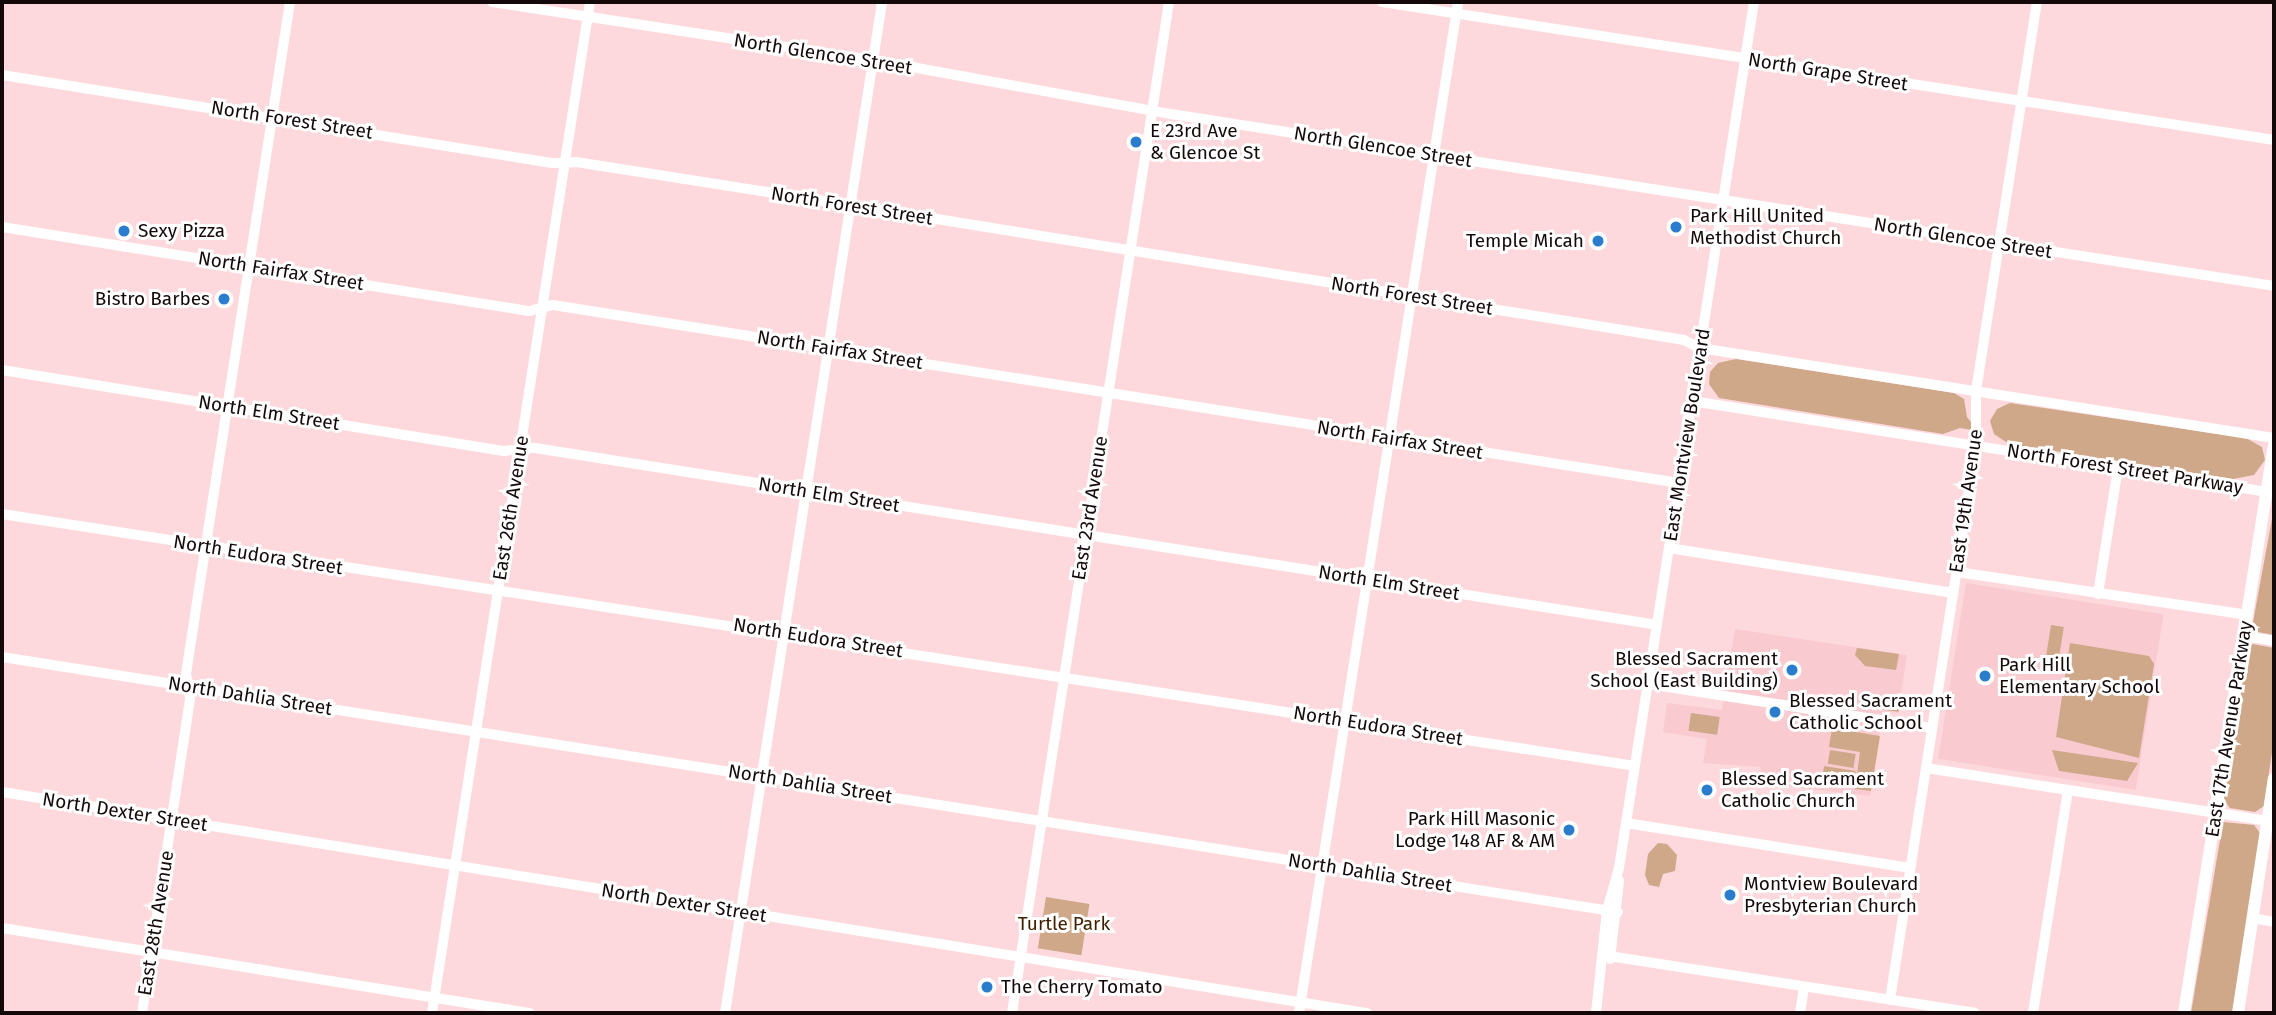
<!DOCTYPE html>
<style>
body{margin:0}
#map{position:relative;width:2276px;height:1015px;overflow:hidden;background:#fdd8dc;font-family:"Fira Sans",sans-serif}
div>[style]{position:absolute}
.built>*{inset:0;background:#f9cbd0;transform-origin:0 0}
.green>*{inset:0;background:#cea889;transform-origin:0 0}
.minor>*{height:10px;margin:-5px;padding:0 5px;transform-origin:5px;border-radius:5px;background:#fff}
.major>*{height:12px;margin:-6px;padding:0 6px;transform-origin:6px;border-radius:6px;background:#fff}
.dots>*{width:19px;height:19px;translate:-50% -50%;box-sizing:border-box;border:4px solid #fff;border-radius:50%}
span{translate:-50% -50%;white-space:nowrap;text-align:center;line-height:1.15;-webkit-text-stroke:6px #fff;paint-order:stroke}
.street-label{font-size:19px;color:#14090a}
.poi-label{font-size:19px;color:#14090a}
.left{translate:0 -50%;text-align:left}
.right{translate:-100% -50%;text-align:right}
.park-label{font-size:19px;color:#402001}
.frame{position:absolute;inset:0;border:4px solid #14090a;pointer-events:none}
</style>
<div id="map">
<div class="built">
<i style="left:1966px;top:583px;width:200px;height:178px;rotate:9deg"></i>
<i style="clip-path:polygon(1735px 629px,1907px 655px,1898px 713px,1883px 711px,1870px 796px,1759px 783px,1761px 767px,1703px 763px,1707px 739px,1663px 732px,1667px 703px,1722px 710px)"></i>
</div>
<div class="green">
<i style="clip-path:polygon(1736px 359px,1954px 393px,1964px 399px,1967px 417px,1978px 431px,1960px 428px,1943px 434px,1719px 398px,1709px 384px,1710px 372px,1718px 363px)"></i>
<i style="clip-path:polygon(2010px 403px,2246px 438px,2262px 447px,2265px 460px,2254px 475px,2233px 479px,2009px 444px,1994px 434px,1990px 421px,1997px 409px)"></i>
<i style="clip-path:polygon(2274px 508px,2274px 635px,2258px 632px,2253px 622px)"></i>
<i style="left:2051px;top:625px;width:13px;height:30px;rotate:9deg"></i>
<i style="clip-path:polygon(2070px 643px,2149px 656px,2154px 664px,2139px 758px,2056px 737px)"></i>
<i style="clip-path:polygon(2253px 644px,2274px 648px,2274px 739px,2264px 806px,2255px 812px,2230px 808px,2223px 799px,2248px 648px)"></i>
<i style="clip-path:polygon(1857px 648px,1899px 654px,1896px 670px,1865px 666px,1855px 655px)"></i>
<i style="left:1861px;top:697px;width:39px;height:10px;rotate:7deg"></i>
<i style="left:1691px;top:713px;width:29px;height:18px;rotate:8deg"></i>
<i style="clip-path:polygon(1832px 728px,1880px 736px,1871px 791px,1855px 789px,1860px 752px,1829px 747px)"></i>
<i style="left:1830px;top:750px;width:26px;height:14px;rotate:9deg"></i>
<i style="clip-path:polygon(2052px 750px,2138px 763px,2127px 781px,2059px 771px)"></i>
<i style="left:1824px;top:766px;width:32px;height:17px;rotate:9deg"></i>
<i style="clip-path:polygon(2223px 822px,2254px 825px,2260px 833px,2233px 1013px,2191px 1013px)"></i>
<i style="clip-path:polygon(1658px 843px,1667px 844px,1677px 855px,1675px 871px,1663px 874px,1659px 887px,1649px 885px,1645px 875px,1648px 854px)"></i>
<i style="left:1046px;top:897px;width:44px;height:52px;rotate:9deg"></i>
</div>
<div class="minor">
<i style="left:492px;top:2px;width:385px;rotate:8.7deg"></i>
<i style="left:873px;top:60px;width:303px;rotate:10.3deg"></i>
<i style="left:1171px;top:114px;width:1116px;rotate:8.86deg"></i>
<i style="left:1382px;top:2px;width:903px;rotate:8.79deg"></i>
<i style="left:2px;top:75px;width:557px;rotate:9.09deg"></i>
<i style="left:552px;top:163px;width:24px;rotate:-2deg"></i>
<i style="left:576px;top:162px;width:277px;rotate:8.9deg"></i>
<i style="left:850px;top:205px;width:845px;rotate:9.19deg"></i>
<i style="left:1684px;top:340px;width:18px;rotate:27deg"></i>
<i style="left:1700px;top:348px;width:581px;rotate:8.91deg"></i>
<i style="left:2px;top:227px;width:534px;rotate:9.06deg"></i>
<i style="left:529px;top:311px;width:25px;rotate:-14deg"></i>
<i style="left:553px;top:305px;width:1140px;rotate:8.98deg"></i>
<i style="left:2px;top:370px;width:508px;rotate:9.17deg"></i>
<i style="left:504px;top:451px;width:31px;rotate:-6deg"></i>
<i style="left:535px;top:448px;width:1136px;rotate:8.96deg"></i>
<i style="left:1692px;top:401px;width:589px;rotate:8.98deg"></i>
<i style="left:2px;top:514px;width:1652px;rotate:8.77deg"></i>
<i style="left:1669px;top:548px;width:288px;rotate:9deg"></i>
<i style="left:1957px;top:572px;width:293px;rotate:8.4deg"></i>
<i style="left:2098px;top:594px;width:128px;rotate:-81deg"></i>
<i style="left:2244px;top:636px;width:30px;rotate:9deg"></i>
<i style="left:2px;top:657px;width:1636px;rotate:8.97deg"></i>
<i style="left:1648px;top:684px;width:287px;rotate:8.8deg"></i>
<i style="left:1926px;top:768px;width:345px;rotate:8.8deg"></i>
<i style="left:2px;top:792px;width:1383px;rotate:9.2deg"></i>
<i style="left:1626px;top:823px;width:288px;rotate:9deg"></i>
<i style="left:2252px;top:918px;width:22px;rotate:10deg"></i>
<i style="left:2px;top:928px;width:535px;rotate:9.15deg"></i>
<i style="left:1602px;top:955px;width:377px;rotate:8.8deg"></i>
<i style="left:1610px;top:959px;width:79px;rotate:-83.4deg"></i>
<i style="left:1890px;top:1000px;width:561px;rotate:-81.18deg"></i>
<i style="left:1976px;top:446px;width:55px;rotate:-90deg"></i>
<i style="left:1976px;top:391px;width:394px;rotate:-81.1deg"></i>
<i style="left:142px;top:1013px;width:318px;rotate:-81.3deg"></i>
<i style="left:190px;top:699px;width:25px;rotate:-99deg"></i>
<i style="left:186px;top:674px;width:60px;rotate:-81.3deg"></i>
<i style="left:195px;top:615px;width:620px;rotate:-81.19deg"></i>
<i style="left:432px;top:1013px;width:1023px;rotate:-81.12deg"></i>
<i style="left:725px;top:1013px;width:1023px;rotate:-81.17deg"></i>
<i style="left:1012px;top:1013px;width:1023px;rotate:-81.17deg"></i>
<i style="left:1299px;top:1013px;width:1023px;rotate:-81.06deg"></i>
<i style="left:1596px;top:1013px;width:104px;rotate:-83.9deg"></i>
<i style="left:1607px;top:910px;width:44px;rotate:-74.1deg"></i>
<i style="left:1619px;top:868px;width:876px;rotate:-81.14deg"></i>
<i style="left:1800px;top:1013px;width:26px;rotate:-81deg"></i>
<i style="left:2033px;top:1013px;width:226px;rotate:-81.1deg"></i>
</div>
<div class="major">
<i style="left:2184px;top:1013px;width:576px;rotate:-81.01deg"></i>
<i style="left:2238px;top:1013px;width:237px;rotate:-81.3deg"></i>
</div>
<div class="dots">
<i style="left:1136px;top:142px;background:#2a7dcc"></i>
<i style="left:1676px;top:227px;background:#2a7dcc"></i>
<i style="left:124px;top:231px;background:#2a7dcc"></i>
<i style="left:1598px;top:241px;background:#2a7dcc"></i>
<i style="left:224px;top:299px;background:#2a7dcc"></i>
<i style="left:1792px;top:670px;background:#2a7dcc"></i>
<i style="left:1985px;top:676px;background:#2a7dcc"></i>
<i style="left:1775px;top:712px;background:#2a7dcc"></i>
<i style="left:1707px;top:790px;background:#2a7dcc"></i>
<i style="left:1569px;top:830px;background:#2a7dcc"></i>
<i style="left:1730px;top:895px;background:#2a7dcc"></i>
<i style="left:987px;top:987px;background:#2a7dcc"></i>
</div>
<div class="street-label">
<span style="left:823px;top:54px;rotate:9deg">North Glencoe Street</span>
<span style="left:1828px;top:72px;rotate:9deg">North Grape Street</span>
<span style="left:292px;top:120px;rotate:9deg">North Forest Street</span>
<span style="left:1383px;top:147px;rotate:9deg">North Glencoe Street</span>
<span style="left:852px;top:206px;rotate:9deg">North Forest Street</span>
<span style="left:1963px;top:238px;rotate:9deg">North Glencoe Street</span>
<span style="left:281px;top:271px;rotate:9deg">North Fairfax Street</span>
<span style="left:1412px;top:296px;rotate:9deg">North Forest Street</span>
<span style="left:840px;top:350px;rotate:9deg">North Fairfax Street</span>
<span style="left:269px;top:413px;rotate:9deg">North Elm Street</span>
<span style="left:1687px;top:435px;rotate:-81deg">East Montview Boulevard</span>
<span style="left:1400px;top:440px;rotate:9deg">North Fairfax Street</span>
<span style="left:2125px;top:469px;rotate:9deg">North Forest Street Parkway</span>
<span style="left:829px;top:495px;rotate:9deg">North Elm Street</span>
<span style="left:1966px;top:501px;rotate:-82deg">East 19th Avenue</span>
<span style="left:511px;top:508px;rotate:-81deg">East 26th Avenue</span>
<span style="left:1090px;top:508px;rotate:-81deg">East 23rd Avenue</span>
<span style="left:258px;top:555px;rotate:9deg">North Eudora Street</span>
<span style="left:1389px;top:583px;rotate:9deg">North Elm Street</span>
<span style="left:818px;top:638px;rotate:9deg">North Eudora Street</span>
<span style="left:250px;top:696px;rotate:9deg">North Dahlia Street</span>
<span style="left:1378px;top:726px;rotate:9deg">North Eudora Street</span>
<span style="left:2229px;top:729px;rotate:-81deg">East 17th Avenue Parkway</span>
<span style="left:810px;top:784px;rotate:9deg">North Dahlia Street</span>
<span style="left:125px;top:812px;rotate:9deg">North Dexter Street</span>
<span style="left:1370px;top:873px;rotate:9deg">North Dahlia Street</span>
<span style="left:684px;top:903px;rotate:9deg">North Dexter Street</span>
<span style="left:156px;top:923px;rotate:-81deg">East 28th Avenue</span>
</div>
<div class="poi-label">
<span class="left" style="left:1150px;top:142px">E 23rd Ave<br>&amp; Glencoe St</span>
<span class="left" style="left:1690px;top:227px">Park Hill United<br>Methodist Church</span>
<span class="left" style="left:138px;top:231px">Sexy Pizza</span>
<span class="right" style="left:1584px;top:241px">Temple Micah</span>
<span class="right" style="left:210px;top:299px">Bistro Barbes</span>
<span class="right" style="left:1778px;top:670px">Blessed Sacrament<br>School (East Building)</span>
<span class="left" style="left:1999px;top:676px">Park Hill<br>Elementary School</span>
<span class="left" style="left:1789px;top:712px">Blessed Sacrament<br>Catholic School</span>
<span class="left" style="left:1721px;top:790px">Blessed Sacrament<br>Catholic Church</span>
<span class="right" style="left:1555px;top:830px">Park Hill Masonic<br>Lodge 148 AF &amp; AM</span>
<span class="left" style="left:1744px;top:895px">Montview Boulevard<br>Presbyterian Church</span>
<span class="left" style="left:1001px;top:987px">The Cherry Tomato</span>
</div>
<div class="park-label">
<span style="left:1064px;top:924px">Turtle Park</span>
</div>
<div class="frame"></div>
</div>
